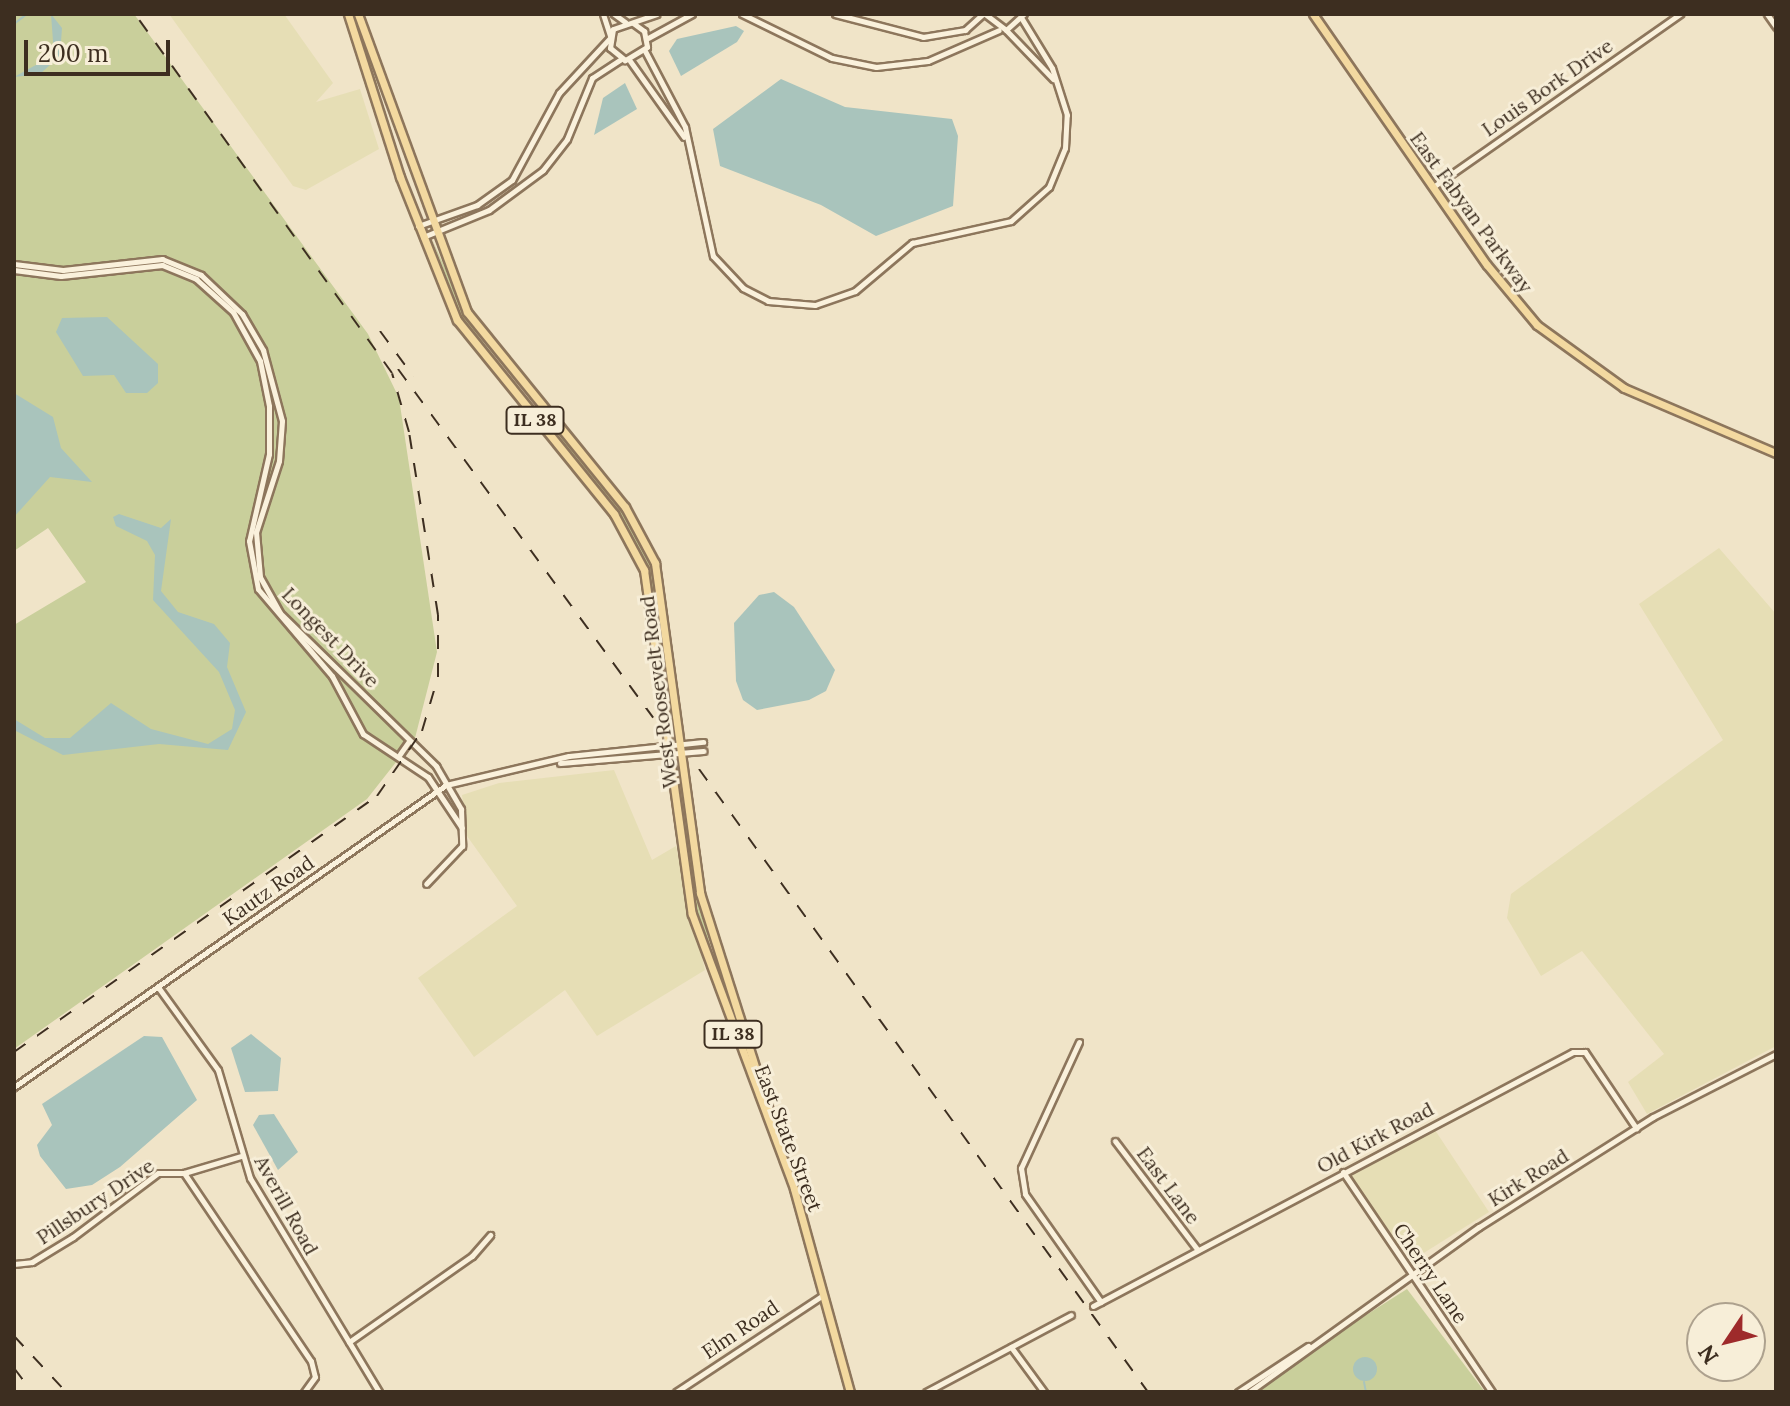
<!DOCTYPE html>
<style>
body{margin:0}
#map{position:relative;width:1790px;height:1406px;overflow:hidden;background:#f0e4c8;font-family:Lora,serif}
div>[style]{position:absolute}
.farmland>*{inset:0;background:#e6deb5}
.green>*{inset:0;background:#c9cf9b}
.water>*{inset:0;background:#a9c4bc}
.round{border-radius:50%}
.stream>*{height:2px;margin:-1px;padding:0 1px;transform-origin:1px;border-radius:1px;background:#a9c4bc}
.roads{filter:drop-shadow(2px 0 #8d765c) drop-shadow(-2px 0 #8d765c) drop-shadow(0 2px #8d765c) drop-shadow(0 -2px #8d765c)}
.minor>*{height:5px;margin:-2.5px;padding:0 2.5px;transform-origin:2.5px;border-radius:2.5px;background:#faf1dc}
.major>*{height:7px;margin:-3.5px;padding:0 3.5px;transform-origin:3.5px;border-radius:3.5px;background:#f3d9a0}
.rail>*{height:2px;margin-top:-1px;transform-origin:0;background:repeating-linear-gradient(90deg,#3d2e20 0 14px,transparent 0 28px)}
span{translate:-50% -50%;white-space:nowrap;text-align:center;line-height:1.15;-webkit-text-stroke:6px #f7eed8;paint-order:stroke}
.shield-label span{padding:2px 6px;background:#f7eed8;border:2px solid;border-radius:6px;-webkit-text-stroke-width:0}
.shield-label{font-size:18px;color:#3d2e20;font-weight:700}
.street-label{font-size:20px;color:#3d2e20}
.frame{position:absolute;inset:0;border:16px solid #3d2e20;pointer-events:none}
.north{position:absolute;left:1686px;top:1302px;width:80px;height:80px;box-sizing:border-box;background:#f7eed8;border:2px solid #ada18e;border-radius:50%;rotate:235deg;font-size:22px;font-weight:700;line-height:32px;text-align:center;color:#3d2e20}
.north::after{content:'';display:block;margin:auto;width:28px;height:36px;background:#9e2a2b;clip-path:polygon(50% 0,100% 100%,50% 72%,0 100%)}
.scale{position:absolute;left:24px;top:40px;width:146px;height:36px;box-sizing:border-box;border:4px solid #3d2e20;border-top:0;padding-left:10px;font-size:24px;line-height:28px;white-space:nowrap;color:#3d2e20;-webkit-text-stroke:6px #f7eed8;paint-order:stroke}
</style>
<div id="map">
<div class="farmland">
<i style="clip-path:polygon(169px 14px,284px 14px,333px 83px,316px 102px,360px 89px,379px 149px,306px 190px,293px 186px)"></i>
<i style="clip-path:polygon(1719px 548px,1776px 614px,1776px 1046px,1647px 1114px,1628px 1082px,1664px 1054px,1582px 951px,1541px 976px,1507px 918px,1511px 894px,1723px 740px,1639px 604px)"></i>
<i style="clip-path:polygon(614px 770px,652px 860px,676px 846px,705px 970px,597px 1036px,565px 990px,474px 1057px,418px 978px,517px 906px,467px 836px,462px 795px,499px 783px)"></i>
<i style="clip-path:polygon(1433px 1127px,1489px 1212px,1411px 1261px,1347px 1172px)"></i>
</div>
<div class="green">
<i style="clip-path:polygon(14px 14px,134px 14px,368px 334px,399px 398px,437px 652px,415px 738px,367px 799px,14px 1049px,14px 625px,86px 582px,48px 528px,14px 551px)"></i>
<i style="clip-path:polygon(431px 237px,471px 326px,534px 409px,467px 330px)"></i>
<i style="clip-path:polygon(551px 425px,619px 505px,647px 553px,653px 567px,675px 716px,640px 550px)"></i>
<i style="clip-path:polygon(679px 780px,691px 870px,718px 976px,693px 901px)"></i>
<i style="clip-path:polygon(1407px 1289px,1485px 1392px,1255px 1392px,1352px 1324px)"></i>
</div>
<div class="water">
<i style="clip-path:polygon(51px 14px,62px 28px,60px 56px,40px 74px,14px 77px,54px 55px)"></i>
<i style="clip-path:polygon(736px 26px,744px 31px,737px 42px,681px 76px,669px 51px,677px 39px)"></i>
<i style="clip-path:polygon(781px 79px,845px 107px,952px 119px,958px 136px,953px 206px,876px 236px,821px 205px,720px 166px,713px 129px)"></i>
<i style="clip-path:polygon(625px 83px,637px 109px,594px 135px,603px 98px)"></i>
<i style="clip-path:polygon(107px 317px,158px 364px,158px 383px,147px 393px,126px 393px,114px 375px,83px 376px,56px 332px,62px 318px)"></i>
<i style="clip-path:polygon(14px 393px,53px 417px,61px 448px,92px 482px,50px 477px,14px 517px)"></i>
<i style="clip-path:polygon(119px 514px,161px 528px,171px 519px,161px 591px,178px 612px,214px 624px,230px 643px,227px 667px,246px 712px,228px 750px,159px 744px,63px 755px,14px 730px,14px 719px,45px 738px,70px 738px,111px 703px,151px 729px,208px 744px,232px 729px,235px 710px,219px 672px,153px 600px,155px 555px,147px 541px,116px 526px,113px 517px)"></i>
<i style="clip-path:polygon(774px 592px,794px 607px,835px 670px,826px 691px,809px 700px,757px 710px,743px 700px,736px 681px,734px 623px,759px 595px)"></i>
<i style="clip-path:polygon(251px 1034px,281px 1058px,278px 1091px,245px 1092px,231px 1048px)"></i>
<i style="clip-path:polygon(144px 1036px,162px 1037px,197px 1100px,120px 1167px,92px 1185px,66px 1189px,40px 1156px,37px 1145px,52px 1125px,42px 1104px)"></i>
<i style="clip-path:polygon(274px 1114px,298px 1152px,278px 1170px,253px 1125px,259px 1115px)"></i>
<i class="round" style="left:1353px;top:1357px;width:24px;height:24px"></i>
</div>
<div class="stream">
<i style="left:14px;top:24px;width:16px;rotate:-38deg"></i>
<i style="left:1364px;top:1382px;width:10px;rotate:79deg"></i>
</div>
<div class="roads">
<div class="minor">
<i style="left:603px;top:14px;width:23px;rotate:72deg"></i>
<i style="left:614px;top:14px;width:14px;rotate:36deg"></i>
<i style="left:742px;top:14px;width:100px;rotate:26.1deg"></i>
<i style="left:832px;top:58px;width:45px;rotate:11.6deg"></i>
<i style="left:876px;top:67px;width:52px;rotate:-6.6deg"></i>
<i style="left:928px;top:61px;width:77px;rotate:-23.6deg"></i>
<i style="left:835px;top:14px;width:91px;rotate:14.6deg"></i>
<i style="left:923px;top:37px;width:43px;rotate:-9.5deg"></i>
<i style="left:965px;top:30px;width:24px;rotate:-42deg"></i>
<i style="left:985px;top:14px;width:26px;rotate:37deg"></i>
<i style="left:1006px;top:30px;width:24px;rotate:-42deg"></i>
<i style="left:1767px;top:14px;width:16px;rotate:55deg"></i>
<i style="left:633px;top:23px;width:14px;rotate:36deg"></i>
<i style="left:644px;top:31px;width:16px;rotate:79deg"></i>
<i style="left:647px;top:47px;width:26px;rotate:149deg"></i>
<i style="left:625px;top:60px;width:19px;rotate:-141deg"></i>
<i style="left:610px;top:48px;width:19px;rotate:-81deg"></i>
<i style="left:613px;top:29px;width:46px;rotate:-18.8deg"></i>
<i style="left:1006px;top:30px;width:68px;rotate:46.2deg"></i>
<i style="left:648px;top:38px;width:50px;rotate:-28.6deg"></i>
<i style="left:645px;top:51px;width:86px;rotate:62.2deg"></i>
<i style="left:685px;top:127px;width:132px;rotate:77.8deg"></i>
<i style="left:713px;top:256px;width:44px;rotate:46.8deg"></i>
<i style="left:743px;top:288px;width:28px;rotate:27deg"></i>
<i style="left:768px;top:301px;width:47px;rotate:4.9deg"></i>
<i style="left:815px;top:305px;width:42px;rotate:-19.3deg"></i>
<i style="left:855px;top:291px;width:75px;rotate:-40.1deg"></i>
<i style="left:912px;top:243px;width:101px;rotate:-12.5deg"></i>
<i style="left:1011px;top:221px;width:51px;rotate:-41.8deg"></i>
<i style="left:1049px;top:187px;width:42px;rotate:-67.7deg"></i>
<i style="left:1065px;top:148px;width:33px;rotate:-87deg"></i>
<i style="left:1067px;top:115px;width:49px;rotate:-107.7deg"></i>
<i style="left:1052px;top:68px;width:57px;rotate:-121.5deg"></i>
<i style="left:630px;top:61px;width:93px;rotate:54.6deg"></i>
<i style="left:1433px;top:187px;width:302px;rotate:-35deg"></i>
<i style="left:418px;top:226px;width:63px;rotate:-19.6deg"></i>
<i style="left:477px;top:205px;width:43px;rotate:-35.5deg"></i>
<i style="left:512px;top:180px;width:99px;rotate:-61.6deg"></i>
<i style="left:559px;top:93px;width:74px;rotate:-47.2deg"></i>
<i style="left:423px;top:237px;width:71px;rotate:-22.2deg"></i>
<i style="left:489px;top:210px;width:67px;rotate:-36.5deg"></i>
<i style="left:543px;top:170px;width:39px;rotate:-52deg"></i>
<i style="left:567px;top:139px;width:66px;rotate:-67.7deg"></i>
<i style="left:592px;top:78px;width:35px;rotate:-33deg"></i>
<i style="left:14px;top:264px;width:49px;rotate:7deg"></i>
<i style="left:63px;top:270px;width:100px;rotate:-6.3deg"></i>
<i style="left:162px;top:259px;width:42px;rotate:22.3deg"></i>
<i style="left:201px;top:275px;width:57px;rotate:43.6deg"></i>
<i style="left:242px;top:314px;width:42px;rotate:59.7deg"></i>
<i style="left:263px;top:350px;width:73px;rotate:75deg"></i>
<i style="left:282px;top:421px;width:40px;rotate:94.3deg"></i>
<i style="left:279px;top:461px;width:75px;rotate:107.9deg"></i>
<i style="left:256px;top:532px;width:45px;rotate:84.9deg"></i>
<i style="left:260px;top:577px;width:41px;rotate:60.9deg"></i>
<i style="left:280px;top:613px;width:219px;rotate:44.4deg"></i>
<i style="left:436px;top:766px;width:50px;rotate:59.8deg"></i>
<i style="left:461px;top:809px;width:37px;rotate:88deg"></i>
<i style="left:462px;top:846px;width:52px;rotate:133.5deg"></i>
<i style="left:14px;top:270px;width:47px;rotate:7.3deg"></i>
<i style="left:61px;top:276px;width:102px;rotate:-6.2deg"></i>
<i style="left:162px;top:265px;width:37px;rotate:22deg"></i>
<i style="left:196px;top:279px;width:50px;rotate:41.7deg"></i>
<i style="left:233px;top:312px;width:56px;rotate:61.1deg"></i>
<i style="left:260px;top:361px;width:46px;rotate:78.7deg"></i>
<i style="left:269px;top:406px;width:48px;rotate:90deg"></i>
<i style="left:269px;top:454px;width:89px;rotate:102.9deg"></i>
<i style="left:249px;top:541px;width:49px;rotate:79.4deg"></i>
<i style="left:258px;top:589px;width:114px;rotate:49.6deg"></i>
<i style="left:332px;top:676px;width:66px;rotate:61.9deg"></i>
<i style="left:363px;top:734px;width:78px;rotate:33.5deg"></i>
<i style="left:428px;top:777px;width:61px;rotate:56.3deg"></i>
<i style="left:400px;top:754px;width:16px;rotate:-55deg"></i>
<i style="left:560px;top:763px;width:144px;rotate:-4.8deg"></i>
<i style="left:158px;top:987px;width:102px;rotate:54.1deg"></i>
<i style="left:218px;top:1070px;width:113px;rotate:73.5deg"></i>
<i style="left:250px;top:1178px;width:250px;rotate:58.9deg"></i>
<i style="left:1079px;top:1042px;width:139px;rotate:114.7deg"></i>
<i style="left:1021px;top:1168px;width:26px;rotate:81deg"></i>
<i style="left:1025px;top:1194px;width:132px;rotate:54.9deg"></i>
<i style="left:14px;top:1087px;width:527px;rotate:-34.96deg"></i>
<i style="left:446px;top:785px;width:126px;rotate:-13.3deg"></i>
<i style="left:569px;top:756px;width:135px;rotate:-6deg"></i>
<i style="left:1115px;top:1141px;width:136px;rotate:52.8deg"></i>
<i style="left:1343px;top:1172px;width:266px;rotate:55.9deg"></i>
<i style="left:184px;top:1173px;width:227px;rotate:56deg"></i>
<i style="left:311px;top:1361px;width:16px;rotate:76deg"></i>
<i style="left:315px;top:1377px;width:19px;rotate:126deg"></i>
<i style="left:14px;top:1264px;width:18px;rotate:-6deg"></i>
<i style="left:32px;top:1262px;width:48px;rotate:-31.4deg"></i>
<i style="left:73px;top:1237px;width:106px;rotate:-37deg"></i>
<i style="left:158px;top:1173px;width:26px"></i>
<i style="left:184px;top:1173px;width:59px;rotate:-16.6deg"></i>
<i style="left:1093px;top:1306px;width:543px;rotate:-27.89deg"></i>
<i style="left:1573px;top:1052px;width:12px"></i>
<i style="left:1585px;top:1052px;width:92px;rotate:56.1deg"></i>
<i style="left:349px;top:1342px;width:150px;rotate:-35deg"></i>
<i style="left:472px;top:1256px;width:28px;rotate:-49deg"></i>
<i style="left:1011px;top:1347px;width:56px;rotate:53.7deg"></i>
<i style="left:676px;top:1392px;width:176px;rotate:-33.4deg"></i>
<i style="left:926px;top:1392px;width:164px;rotate:-28deg"></i>
<i style="left:1238px;top:1392px;width:84px;rotate:-33.3deg"></i>
<i style="left:1249px;top:1392px;width:283px;rotate:-35.7deg"></i>
<i style="left:1479px;top:1227px;width:206px;rotate:-32.3deg"></i>
<i style="left:1653px;top:1117px;width:138px;rotate:-27.1deg"></i>
</div>
<div class="major">
<i style="left:348px;top:14px;width:171px;rotate:72.3deg"></i>
<i style="left:400px;top:177px;width:154px;rotate:68.3deg"></i>
<i style="left:457px;top:320px;width:250px;rotate:51deg"></i>
<i style="left:614px;top:514px;width:64px;rotate:61.8deg"></i>
<i style="left:644px;top:570px;width:347px;rotate:82.1deg"></i>
<i style="left:692px;top:914px;width:293px;rotate:69.6deg"></i>
<i style="left:794px;top:1189px;width:211px;rotate:74.6deg"></i>
<i style="left:358px;top:14px;width:317px;rotate:69.9deg"></i>
<i style="left:467px;top:312px;width:251px;rotate:51deg"></i>
<i style="left:625px;top:507px;width:64px;rotate:61.8deg"></i>
<i style="left:655px;top:563px;width:333px;rotate:82.2deg"></i>
<i style="left:700px;top:893px;width:268px;rotate:72.4deg"></i>
<i style="left:1313px;top:14px;width:305px;rotate:55.3deg"></i>
<i style="left:1487px;top:265px;width:78px;rotate:50.2deg"></i>
<i style="left:1537px;top:325px;width:107px;rotate:35.9deg"></i>
<i style="left:1624px;top:388px;width:165px;rotate:23.2deg"></i>
</div>
</div>
<div class="rail">
<i style="left:380px;top:331px;width:56px;rotate:53.7deg"></i>
<i style="left:398px;top:369px;width:432px;rotate:53.8deg"></i>
<i style="left:699px;top:769px;width:768px;rotate:54.22deg"></i>
<i style="left:14px;top:1052px;width:444px;rotate:-35.2deg"></i>
<i style="left:377px;top:796px;width:79px;rotate:-55.3deg"></i>
<i style="left:422px;top:731px;width:56px;rotate:-73.5deg"></i>
<i style="left:438px;top:677px;width:62px;rotate:-90deg"></i>
<i style="left:438px;top:615px;width:185px;rotate:-99deg"></i>
<i style="left:409px;top:432px;width:61px;rotate:-106.1deg"></i>
<i style="left:392px;top:373px;width:442px;rotate:-125.6deg"></i>
<i style="left:14px;top:1336px;width:76px;rotate:47.1deg"></i>
<i style="left:14px;top:1368px;width:30px;rotate:53deg"></i>
</div>
<div class="shield-label">
<span style="left:535px;top:420px">IL 38</span>
<span style="left:733px;top:1034px">IL 38</span>
</div>
<div class="street-label">
<span style="left:1547px;top:87px;rotate:-35deg">Louis Bork Drive</span>
<span style="left:1472px;top:212px;rotate:54deg">East Fabyan Parkway</span>
<span style="left:331px;top:637px;rotate:46deg">Longest Drive</span>
<span style="left:658px;top:692px;rotate:-97deg">West Roosevelt Road</span>
<span style="left:268px;top:890px;rotate:-35deg">Kautz Road</span>
<span style="left:1375px;top:1137px;rotate:-28deg">Old Kirk Road</span>
<span style="left:789px;top:1138px;rotate:69deg">East State Street</span>
<span style="left:1528px;top:1177px;rotate:-32deg">Kirk Road</span>
<span style="left:1169px;top:1185px;rotate:53deg">East Lane</span>
<span style="left:95px;top:1201px;rotate:-34deg">Pillsbury Drive</span>
<span style="left:287px;top:1205px;rotate:61deg">Averill Road</span>
<span style="left:1431px;top:1273px;rotate:56deg">Cherry Lane</span>
<span style="left:740px;top:1329px;rotate:-34deg">Elm Road</span>
</div>
<div class="frame"></div>
<div class="north">N</div>
<div class="scale">200 m</div>
</div>
